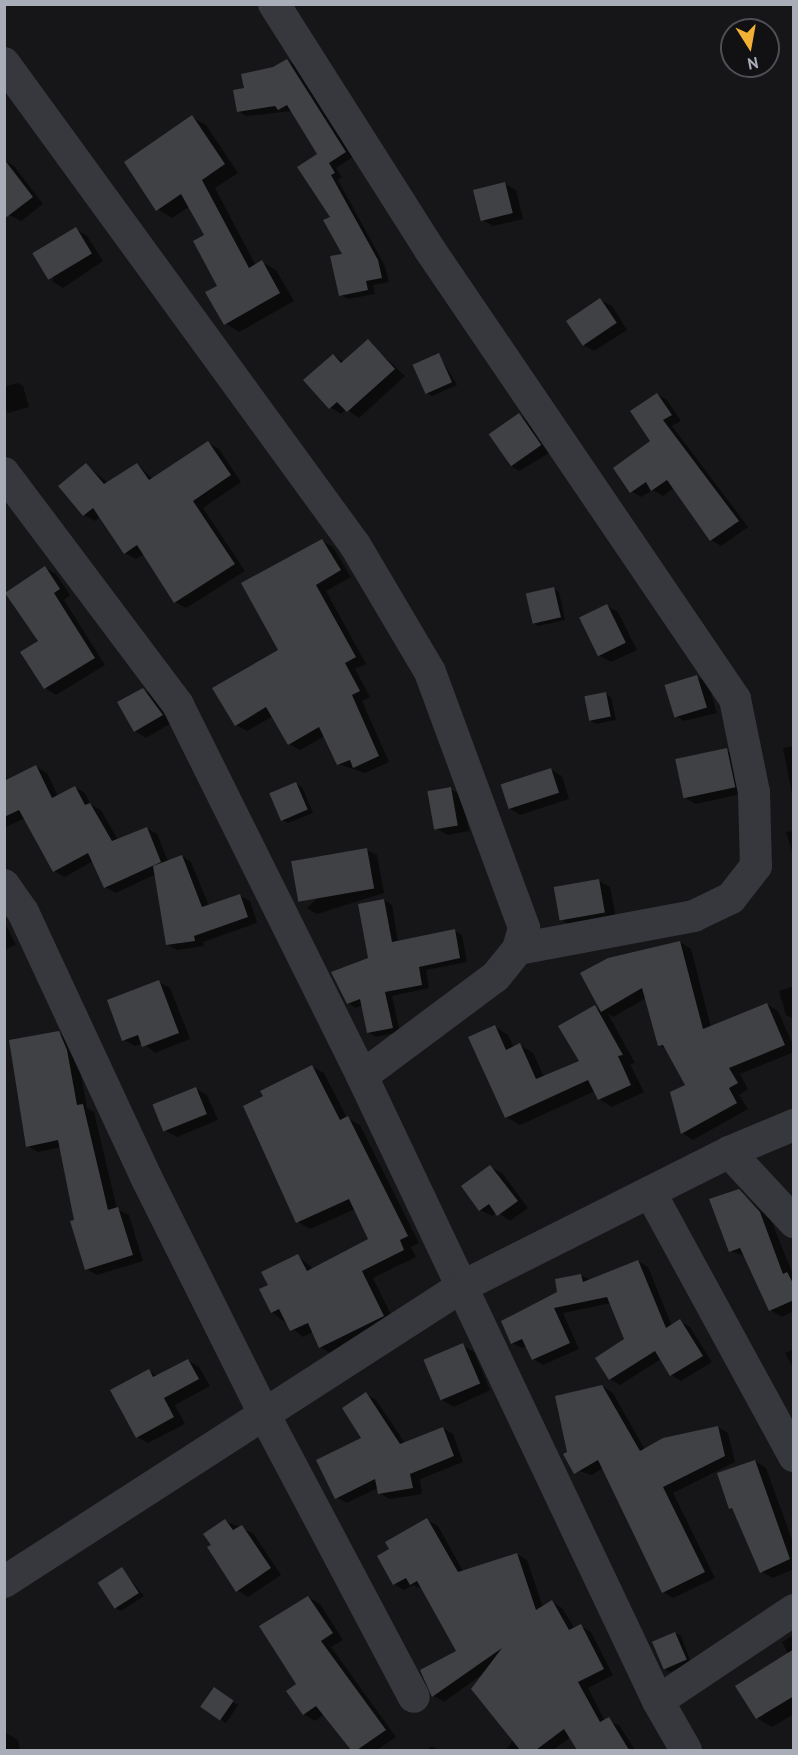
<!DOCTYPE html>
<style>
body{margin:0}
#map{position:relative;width:798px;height:1755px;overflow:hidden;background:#161618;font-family:"PT Sans",sans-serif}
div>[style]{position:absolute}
.shadow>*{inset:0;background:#0007}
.building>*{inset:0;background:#404145;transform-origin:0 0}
.minor>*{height:32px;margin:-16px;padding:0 16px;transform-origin:16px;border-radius:16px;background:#37383d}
span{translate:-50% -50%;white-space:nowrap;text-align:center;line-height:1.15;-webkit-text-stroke:5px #111113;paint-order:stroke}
.frame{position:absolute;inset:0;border:6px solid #a8adb8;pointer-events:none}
.north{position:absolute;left:720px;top:18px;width:60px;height:60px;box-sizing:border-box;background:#111113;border:2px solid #4d4f55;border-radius:50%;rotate:169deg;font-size:16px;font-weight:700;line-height:24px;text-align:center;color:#a8adb8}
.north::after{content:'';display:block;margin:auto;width:21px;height:27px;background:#f2b134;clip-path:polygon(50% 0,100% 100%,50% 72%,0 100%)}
</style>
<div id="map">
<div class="shadow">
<i style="clip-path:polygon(287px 61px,295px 65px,353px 157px,336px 168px,342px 177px,338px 180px,385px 266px,389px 282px,373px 285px,375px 294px,348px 299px,340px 295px,344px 255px,319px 155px,292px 111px,246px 116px,238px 111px,246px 89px)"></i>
<i style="clip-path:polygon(192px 117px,206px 125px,238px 173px,215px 188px,256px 266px,262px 262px,276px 270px,294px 301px,239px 332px,225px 323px,206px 236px,190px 206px,172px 218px,158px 209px)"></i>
<i style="clip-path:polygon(4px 160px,14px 166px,43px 204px,21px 221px,9px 215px)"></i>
<i style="clip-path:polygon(505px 184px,516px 190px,523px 219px,493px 226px,481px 219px)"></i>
<i style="clip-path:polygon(76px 229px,87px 236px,103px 261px,63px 288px,52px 281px)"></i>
<i style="clip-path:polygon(600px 300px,612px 306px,627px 330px,594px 351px,583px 345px)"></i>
<i style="clip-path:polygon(368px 341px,405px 376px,359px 418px,346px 409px,341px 414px,330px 407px,333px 355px,344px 362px)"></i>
<i style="clip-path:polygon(439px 355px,457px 385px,432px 396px,427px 393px)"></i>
<i style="clip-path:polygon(17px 383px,23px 386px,29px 407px,8px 413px,4px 410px,4px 387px)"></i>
<i style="clip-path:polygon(657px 394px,667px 400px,681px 421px,672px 426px,748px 527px,721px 546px,711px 540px,674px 488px,663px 496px,653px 490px,641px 497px,631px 491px,652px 442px)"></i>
<i style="clip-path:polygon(519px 415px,530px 422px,551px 452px,519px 471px,508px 464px)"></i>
<i style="clip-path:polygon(208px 443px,219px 449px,241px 482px,203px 508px,245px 571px,186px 608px,175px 602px,144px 554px,136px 559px,125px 553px,100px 517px,95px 521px,84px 515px,86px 465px,108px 483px,137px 464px,153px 479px)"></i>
<i style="clip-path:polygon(322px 541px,333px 547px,351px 577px,326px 591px,366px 664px,355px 669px,370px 697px,362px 701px,389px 762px,365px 773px,338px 764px,325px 736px,300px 750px,289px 744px,273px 716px,247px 731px,236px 725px,280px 650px)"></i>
<i style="clip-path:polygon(45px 568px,56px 574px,70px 595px,64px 600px,105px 665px,56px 695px,45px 688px,22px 652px,40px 641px)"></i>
<i style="clip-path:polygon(554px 589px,559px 592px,565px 620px,538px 626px,533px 623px)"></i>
<i style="clip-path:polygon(607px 606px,618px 612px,637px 650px,611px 662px,600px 656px)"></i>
<i style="clip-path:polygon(697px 677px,708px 683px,717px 713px,684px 721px,673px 714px)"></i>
<i style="clip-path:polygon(142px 689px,154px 696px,173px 722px,146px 738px,135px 731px)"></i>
<i style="clip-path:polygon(606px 694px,611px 697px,616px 720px,596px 724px,591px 721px)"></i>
<i style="clip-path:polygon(794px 746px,794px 805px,783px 748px)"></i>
<i style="clip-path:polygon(726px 750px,738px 756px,745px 793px,696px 804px,685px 798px)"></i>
<i style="clip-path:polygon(36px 767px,47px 773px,58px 796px,75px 787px,85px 793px,91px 805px,101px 810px,118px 840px,147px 828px,157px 834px,168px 861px,182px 856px,191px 862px,209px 906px,240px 896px,250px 901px,257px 923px,203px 942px,204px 946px,177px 950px,168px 945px,156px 874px,116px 893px,105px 887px,93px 861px,65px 877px,54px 871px,25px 818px,4px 828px,4px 783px)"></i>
<i style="clip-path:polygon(550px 769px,562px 776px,569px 799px,520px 815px,509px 808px)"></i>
<i style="clip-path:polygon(296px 784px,302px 787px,313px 813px,288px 823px,282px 820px)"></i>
<i style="clip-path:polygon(450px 789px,462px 795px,469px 831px,448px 835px,437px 829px)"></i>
<i style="clip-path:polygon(794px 831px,794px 858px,786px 832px)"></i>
<i style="clip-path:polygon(367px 850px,377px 855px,384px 893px,317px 914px,307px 908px)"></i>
<i style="clip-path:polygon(599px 881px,610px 887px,616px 918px,573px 927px,562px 920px)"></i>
<i style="clip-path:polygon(384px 900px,392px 905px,398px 942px,455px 931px,462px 935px,467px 962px,426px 970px,429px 988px,392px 996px,400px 1032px,376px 1037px,368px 1032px,362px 1005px,356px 1008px,348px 1003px,369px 959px)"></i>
<i style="clip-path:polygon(4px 921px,16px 945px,4px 950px)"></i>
<i style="clip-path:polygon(680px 942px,691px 949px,711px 1027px,767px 1004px,778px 1011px,794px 1047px,794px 1052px,740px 1074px,748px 1089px,739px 1095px,748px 1109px,693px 1140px,682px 1133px,688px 1085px,667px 1050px,659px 1045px,646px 998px,613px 1017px,608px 1014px,635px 1063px,630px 1064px,644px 1092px,612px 1107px,599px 1099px,595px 1091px,520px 1125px,506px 1117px,495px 1027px,508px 1035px,514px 1048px,520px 1045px,533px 1053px,544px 1077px,581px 1061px,595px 1007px,602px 1012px,582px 974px)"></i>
<i style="clip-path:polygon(159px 982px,170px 988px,190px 1039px,155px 1053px,143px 1043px,135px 1046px,124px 1040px)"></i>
<i style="clip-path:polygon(794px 986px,794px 1018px,792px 1018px,786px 1015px,779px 991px)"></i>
<i style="clip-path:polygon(58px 1033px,69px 1039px,78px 1057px,87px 1108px,94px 1112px,117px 1209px,129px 1215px,143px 1261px,97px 1275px,86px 1269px,61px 1147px,38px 1152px,27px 1146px)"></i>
<i style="clip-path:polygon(311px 1066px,324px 1073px,347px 1118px,360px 1125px,419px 1243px,411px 1247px,416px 1257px,373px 1278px,395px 1323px,332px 1354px,320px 1347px,313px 1332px,303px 1337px,272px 1312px,270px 1285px,298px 1256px,313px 1269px,370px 1240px,355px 1209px,310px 1229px,298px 1222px,245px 1107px)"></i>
<i style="clip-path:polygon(195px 1088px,207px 1095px,218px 1120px,177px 1137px,166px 1131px)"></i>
<i style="clip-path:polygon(490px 1167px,502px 1173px,528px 1208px,510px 1221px,497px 1212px,492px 1216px,480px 1210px)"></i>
<i style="clip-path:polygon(738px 1190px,771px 1220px,794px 1277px,794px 1311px,782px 1317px,770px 1310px,745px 1256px,730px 1251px)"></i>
<i style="clip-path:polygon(638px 1261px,648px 1267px,672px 1326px,680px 1321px,690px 1327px,712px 1362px,681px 1381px,671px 1375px,661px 1359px,620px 1385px,610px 1379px,626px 1340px,611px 1303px,563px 1313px,579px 1349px,543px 1365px,533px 1359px,527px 1346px,522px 1348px,512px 1343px,581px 1275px,590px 1280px)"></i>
<i style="clip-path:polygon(462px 1345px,474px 1352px,490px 1390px,454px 1407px,442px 1400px)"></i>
<i style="clip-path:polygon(794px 1349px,794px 1369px,785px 1353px)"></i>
<i style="clip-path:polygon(188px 1360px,199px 1367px,210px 1386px,175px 1405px,185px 1424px,148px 1443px,137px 1437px,148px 1371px,158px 1376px)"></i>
<i style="clip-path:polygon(602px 1386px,613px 1393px,645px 1450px,718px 1427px,728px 1433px,735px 1462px,673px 1493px,715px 1578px,673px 1598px,663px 1592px,603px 1468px,592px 1475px,573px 1469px,569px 1453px)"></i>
<i style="clip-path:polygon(366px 1394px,376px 1400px,405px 1443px,443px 1428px,453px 1434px,463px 1462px,420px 1479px,422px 1494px,390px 1499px,379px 1493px,378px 1488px,347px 1503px,336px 1497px,363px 1439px)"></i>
<i style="clip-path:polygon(755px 1461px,766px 1468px,794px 1545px,794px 1569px,773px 1578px,762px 1572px,735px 1511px,730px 1508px)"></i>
<i style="clip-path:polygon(427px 1520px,438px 1526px,463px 1571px,517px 1554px,527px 1560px,543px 1607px,552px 1602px,562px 1608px,575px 1629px,581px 1626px,591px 1632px,613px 1675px,588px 1688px,605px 1721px,619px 1725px,635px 1750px,578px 1750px,571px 1737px,553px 1750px,506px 1750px,513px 1740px,484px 1673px,444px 1702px,434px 1696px,458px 1651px,423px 1589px,413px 1585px,404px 1590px,394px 1584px)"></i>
<i style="clip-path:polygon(225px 1521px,253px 1533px,281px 1575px,248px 1597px,237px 1590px,213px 1545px)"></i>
<i style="clip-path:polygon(122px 1569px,144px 1596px,121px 1611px,116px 1608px)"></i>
<i style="clip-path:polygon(308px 1597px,320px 1604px,343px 1640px,331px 1647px,396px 1737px,377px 1750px,352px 1750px,324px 1714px,315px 1721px,304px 1714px,298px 1685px)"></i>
<i style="clip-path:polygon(675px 1633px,681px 1636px,691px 1663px,670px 1672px,664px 1669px)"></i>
<i style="clip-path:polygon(794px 1635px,794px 1714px,772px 1727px,757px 1718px,788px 1654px,782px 1642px)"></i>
<i style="clip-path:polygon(214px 1689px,238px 1705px,226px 1723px,221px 1720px)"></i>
<i style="clip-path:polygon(4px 1732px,18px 1740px,20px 1750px,4px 1750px)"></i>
<i style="clip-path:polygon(431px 1746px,439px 1750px,428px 1750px)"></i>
</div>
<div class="building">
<i style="clip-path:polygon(287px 59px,346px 152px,329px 163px,335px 173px,331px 175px,378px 260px,382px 278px,366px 281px,368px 290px,339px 296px,330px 256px,342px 254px,323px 220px,330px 217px,297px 167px,317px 154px,287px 105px,278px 110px,275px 106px,237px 112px,233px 90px,244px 88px,241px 74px,273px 67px)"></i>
<i style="clip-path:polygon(192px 115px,225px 164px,202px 180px,249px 268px,262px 260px,280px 293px,224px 325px,205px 292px,217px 286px,193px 241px,204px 235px,181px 194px,156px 211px,124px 162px)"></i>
<i style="clip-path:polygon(4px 159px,33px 197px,4px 219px)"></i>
<i style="left:505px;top:182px;width:32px;height:33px;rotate:76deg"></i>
<i style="left:76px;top:227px;width:31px;height:51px;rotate:59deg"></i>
<i style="left:600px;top:298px;width:30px;height:41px;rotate:56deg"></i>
<i style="clip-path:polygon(368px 339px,395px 369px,347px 412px,337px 402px,329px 409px,303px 380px,333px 354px,341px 363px)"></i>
<i style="left:439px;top:353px;width:32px;height:29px;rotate:66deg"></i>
<i style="clip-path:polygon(657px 393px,672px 415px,663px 420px,739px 521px,710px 541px,667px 480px,651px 491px,646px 482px,630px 493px,613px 468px,650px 441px,630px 411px)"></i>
<i style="left:519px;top:413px;width:39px;height:37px;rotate:55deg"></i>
<i style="clip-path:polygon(208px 441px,231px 475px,193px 501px,235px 564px,174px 603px,137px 545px,124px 554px,93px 508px,83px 516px,58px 486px,86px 463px,104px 484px,137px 463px,149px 480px)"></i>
<i style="clip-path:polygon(322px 539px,341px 570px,316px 585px,356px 657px,345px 663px,360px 691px,352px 695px,379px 756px,353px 768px,350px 760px,337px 765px,319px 727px,288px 745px,266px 707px,235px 726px,212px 688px,278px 650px,241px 583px)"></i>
<i style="clip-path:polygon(45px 566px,60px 589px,54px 593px,95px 658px,44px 689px,20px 652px,38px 641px,5px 593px)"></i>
<i style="left:554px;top:587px;width:31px;height:29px;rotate:77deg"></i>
<i style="left:607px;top:604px;width:43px;height:31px;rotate:64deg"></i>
<i style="left:697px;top:675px;width:34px;height:34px;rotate:73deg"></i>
<i style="clip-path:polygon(143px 688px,163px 715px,134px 732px,117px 702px)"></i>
<i style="left:606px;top:692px;width:25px;height:22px;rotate:79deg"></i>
<i style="left:727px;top:748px;width:40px;height:53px;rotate:78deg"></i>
<i style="clip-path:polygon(36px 765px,52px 798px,75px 786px,85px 805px,90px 803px,112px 841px,147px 827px,161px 862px,104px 888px,88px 853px,53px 872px,19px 810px,4px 817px,4px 781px)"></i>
<i style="left:551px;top:768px;width:26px;height:53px;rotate:72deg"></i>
<i style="left:296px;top:782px;width:30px;height:29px;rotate:67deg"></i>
<i style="left:451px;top:787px;width:39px;height:24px;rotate:80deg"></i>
<i style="left:367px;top:848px;width:41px;height:77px;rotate:80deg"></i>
<i style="clip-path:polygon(182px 855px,202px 907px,240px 894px,248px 917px,194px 936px,195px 941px,166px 945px,153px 866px)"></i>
<i style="left:599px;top:879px;width:34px;height:46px;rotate:80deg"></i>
<i style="clip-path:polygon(384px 899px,392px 942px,455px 929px,460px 958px,419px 967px,422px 985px,385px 992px,393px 1028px,367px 1033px,360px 999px,347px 1004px,331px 972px,368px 958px,358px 904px)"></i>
<i style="clip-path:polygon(680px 941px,703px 1029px,767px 1003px,785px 1045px,729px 1068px,738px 1083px,729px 1088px,737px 1103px,681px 1134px,670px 1092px,685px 1085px,663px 1045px,658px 1046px,642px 988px,601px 1012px,580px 973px,608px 958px)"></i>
<i style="clip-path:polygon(159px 980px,179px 1033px,142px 1047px,138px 1035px,122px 1041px,107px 1000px)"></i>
<i style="clip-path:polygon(595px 1005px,623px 1055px,618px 1056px,631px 1085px,598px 1100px,588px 1080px,505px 1118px,468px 1037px,495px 1025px,506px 1050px,520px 1043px,536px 1079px,579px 1061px,558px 1026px)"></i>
<i style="clip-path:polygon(59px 1031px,67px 1050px,77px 1105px,83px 1104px,108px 1210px,118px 1207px,133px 1255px,85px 1270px,70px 1221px,74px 1220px,58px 1140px,26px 1147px,9px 1040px)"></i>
<i style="clip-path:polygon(312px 1065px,340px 1120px,348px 1116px,408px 1236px,400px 1240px,404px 1250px,362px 1271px,384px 1316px,319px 1348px,308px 1323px,290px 1331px,279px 1309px,271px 1313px,259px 1289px,268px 1285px,261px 1272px,298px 1254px,307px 1271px,368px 1239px,349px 1199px,296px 1223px,243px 1106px,263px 1096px,260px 1091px)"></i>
<i style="left:196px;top:1087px;width:29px;height:47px;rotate:68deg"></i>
<i style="clip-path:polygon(490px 1165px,518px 1201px,497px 1216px,489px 1204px,479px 1211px,461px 1186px)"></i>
<i style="clip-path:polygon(739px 1189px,760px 1212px,783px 1274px,787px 1272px,794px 1285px,794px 1300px,769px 1311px,740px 1248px,729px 1252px,709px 1199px)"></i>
<i style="clip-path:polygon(638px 1260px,666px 1328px,680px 1319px,703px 1356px,670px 1376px,655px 1351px,609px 1380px,595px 1358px,624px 1339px,607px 1297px,554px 1308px,570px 1343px,532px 1360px,522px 1339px,511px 1344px,501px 1321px,557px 1292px,555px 1279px,581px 1274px,583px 1282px)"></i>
<i style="left:463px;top:1343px;width:44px;height:43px;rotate:67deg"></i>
<i style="clip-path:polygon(188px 1359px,199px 1379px,164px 1398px,174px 1417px,136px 1438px,110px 1390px,149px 1369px,153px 1377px)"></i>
<i style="clip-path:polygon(602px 1385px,640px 1451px,663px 1438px,718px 1426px,725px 1456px,663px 1487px,705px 1572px,662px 1593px,598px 1460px,574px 1474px,563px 1454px,567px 1452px,555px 1396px)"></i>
<i style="clip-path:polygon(366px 1392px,400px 1444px,443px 1427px,454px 1456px,410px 1474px,413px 1488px,378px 1494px,375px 1479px,335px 1499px,316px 1460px,361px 1438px,342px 1408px)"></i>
<i style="clip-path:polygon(755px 1460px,790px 1559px,760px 1573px,732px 1508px,729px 1509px,717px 1473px)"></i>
<i style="clip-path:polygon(427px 1518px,458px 1572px,517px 1553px,536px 1610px,552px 1600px,569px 1630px,581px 1624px,604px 1669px,578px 1682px,600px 1722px,609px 1717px,629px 1750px,577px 1750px,564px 1729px,536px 1750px,520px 1750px,471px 1689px,502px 1648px,432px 1697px,420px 1670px,456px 1651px,417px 1581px,410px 1585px,406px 1578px,393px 1585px,377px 1556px,389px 1549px,385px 1542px)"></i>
<i style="clip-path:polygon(225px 1519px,233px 1530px,242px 1525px,271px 1568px,236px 1592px,207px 1547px,211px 1545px,203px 1534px)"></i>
<i style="left:122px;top:1567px;width:31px;height:29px;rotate:57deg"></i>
<i style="clip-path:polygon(308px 1596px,333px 1633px,321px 1641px,386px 1730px,357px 1750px,351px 1750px,316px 1706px,303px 1715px,286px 1691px,296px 1684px,259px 1626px)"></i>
<i style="left:675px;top:1632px;width:30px;height:25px;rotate:67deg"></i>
<i style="clip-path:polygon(794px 1649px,794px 1696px,756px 1719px,735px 1686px)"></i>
<i style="left:214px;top:1687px;width:24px;height:24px;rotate:35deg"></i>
</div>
<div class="minor">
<i style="left:274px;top:4px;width:291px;rotate:57.6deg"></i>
<i style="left:430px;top:250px;width:543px;rotate:55.81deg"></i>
<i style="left:735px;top:699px;width:95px;rotate:78.5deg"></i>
<i style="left:754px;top:792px;width:74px;rotate:88.5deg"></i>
<i style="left:756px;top:866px;width:41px;rotate:128deg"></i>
<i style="left:731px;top:898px;width:41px;rotate:154.1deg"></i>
<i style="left:694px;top:916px;width:179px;rotate:169.4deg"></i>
<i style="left:4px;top:63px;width:596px;rotate:53.94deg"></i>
<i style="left:355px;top:545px;width:147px;rotate:59.4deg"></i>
<i style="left:430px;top:672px;width:273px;rotate:69.8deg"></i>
<i style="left:524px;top:928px;width:22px;rotate:106deg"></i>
<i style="left:518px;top:949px;width:36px;rotate:129deg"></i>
<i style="left:495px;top:977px;width:166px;rotate:143.3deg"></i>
<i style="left:4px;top:473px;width:290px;rotate:53.1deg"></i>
<i style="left:178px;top:705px;width:414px;rotate:63.6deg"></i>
<i style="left:362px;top:1076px;width:692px;rotate:64.66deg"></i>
<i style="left:658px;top:1701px;width:56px;rotate:60.3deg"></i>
<i style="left:4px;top:885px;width:33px;rotate:55deg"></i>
<i style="left:23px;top:912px;width:292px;rotate:65.1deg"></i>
<i style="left:146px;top:1177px;width:265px;rotate:63.5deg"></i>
<i style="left:264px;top:1414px;width:320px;rotate:62.1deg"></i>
<i style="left:729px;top:1152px;width:96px;rotate:47.1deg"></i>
<i style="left:650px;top:1192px;width:301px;rotate:61.4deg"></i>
<i style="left:4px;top:1582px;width:546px;rotate:-32.82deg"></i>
<i style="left:463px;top:1286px;width:298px;rotate:-26.7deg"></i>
<i style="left:729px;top:1152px;width:70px;rotate:-22.6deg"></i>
<i style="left:658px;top:1701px;width:164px;rotate:-33.8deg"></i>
</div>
<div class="frame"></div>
<div class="north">N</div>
</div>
